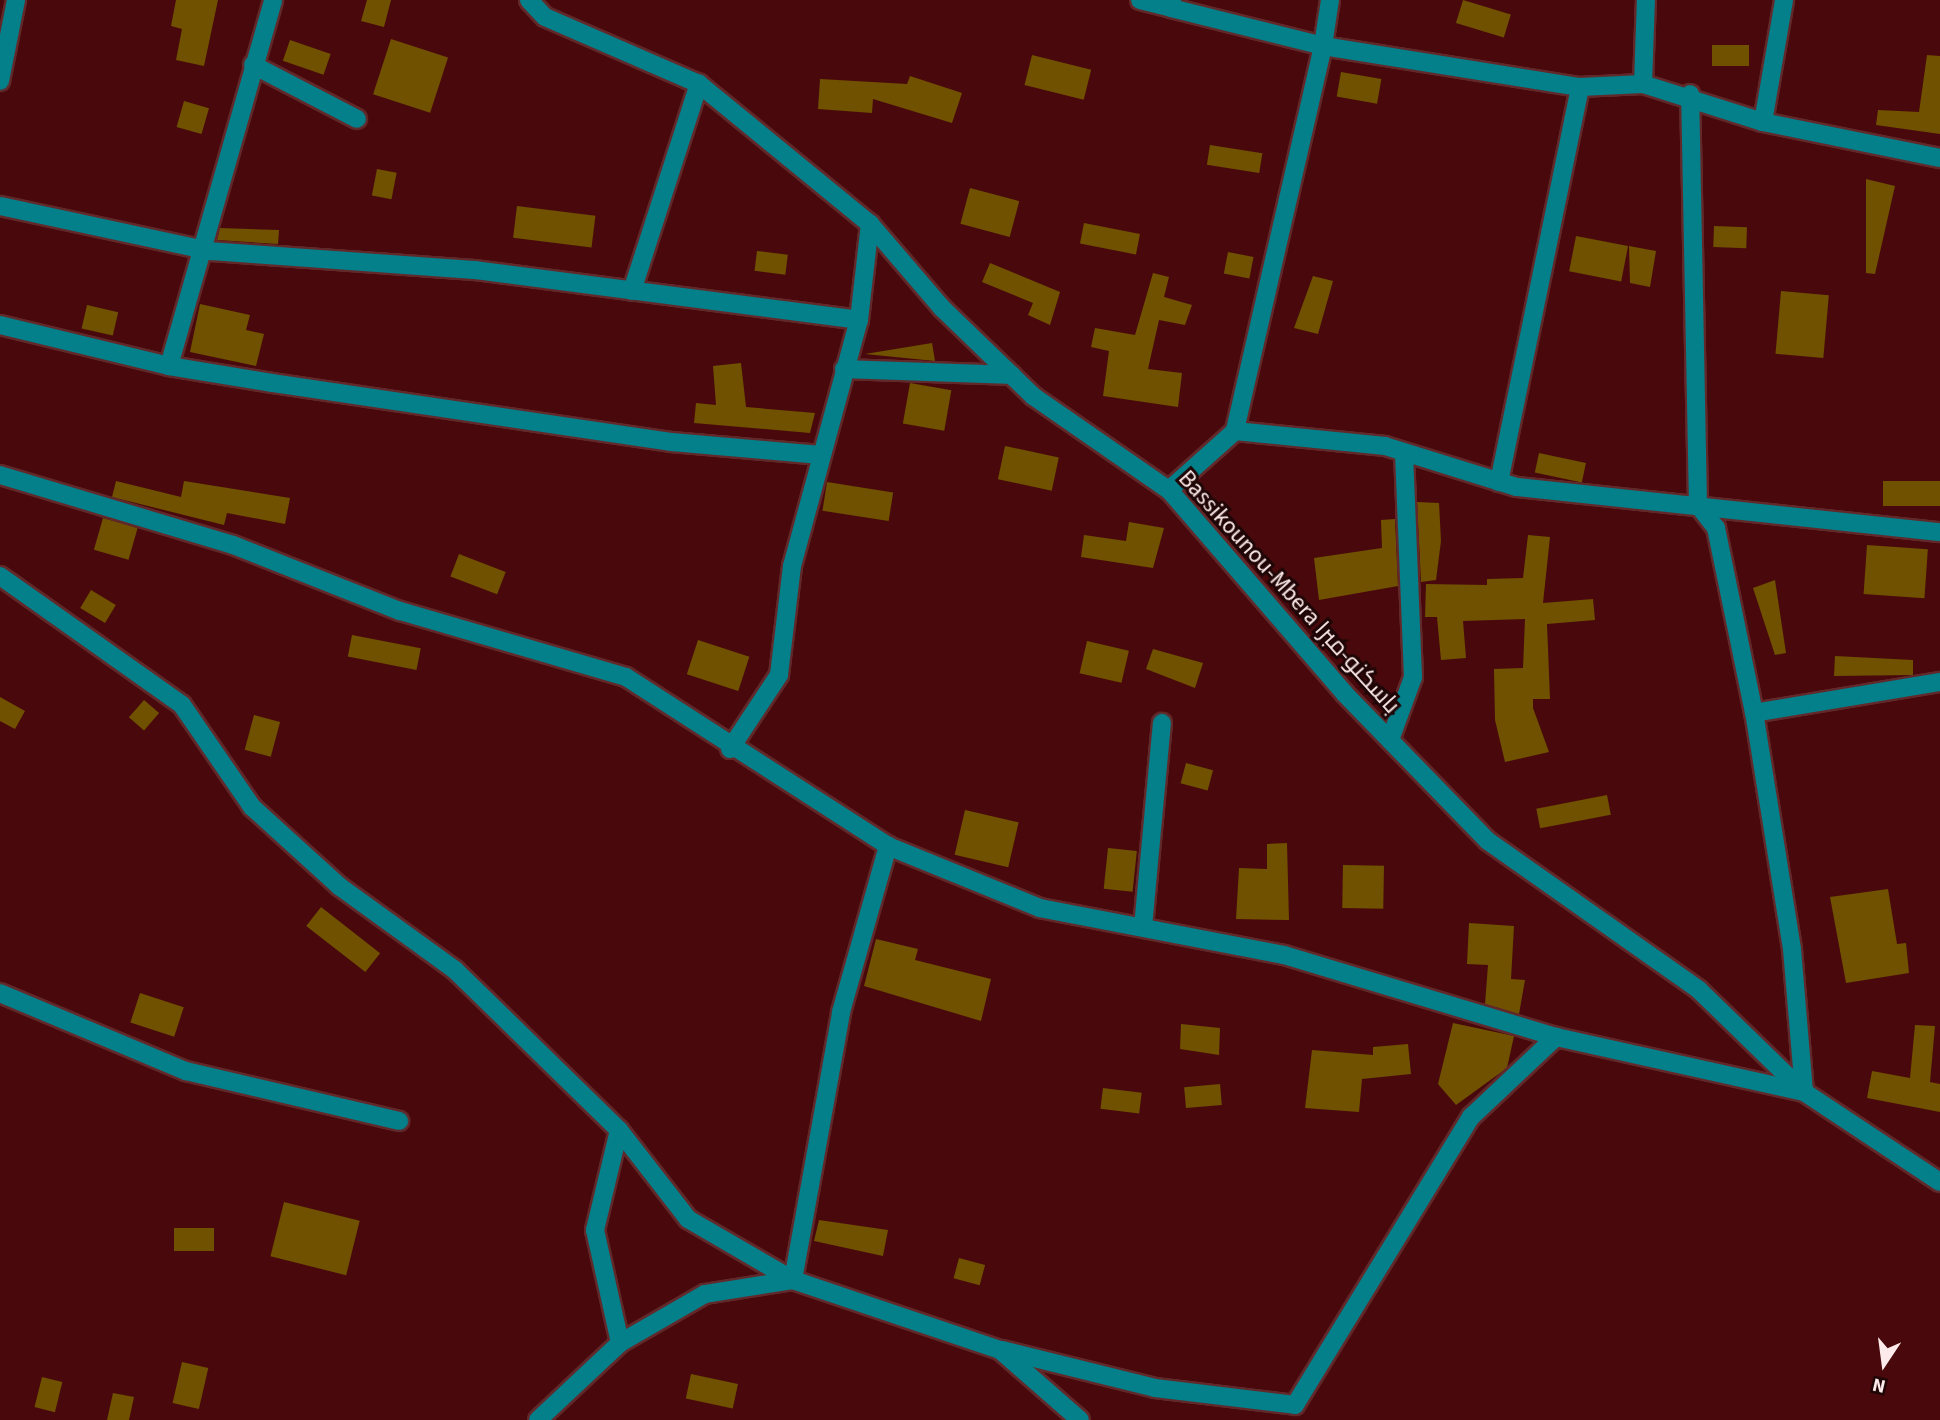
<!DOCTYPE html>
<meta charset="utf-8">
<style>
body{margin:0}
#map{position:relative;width:1940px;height:1420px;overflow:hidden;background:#49090c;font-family:"Source Sans 3",Cairo,sans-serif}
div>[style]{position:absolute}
.building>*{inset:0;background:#6f5100;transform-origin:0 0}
.roads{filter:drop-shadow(2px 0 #62292b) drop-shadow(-2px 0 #62292b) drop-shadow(0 2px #62292b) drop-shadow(0 -2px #62292b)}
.minor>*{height:18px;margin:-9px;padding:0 9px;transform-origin:9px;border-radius:9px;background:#03808a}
span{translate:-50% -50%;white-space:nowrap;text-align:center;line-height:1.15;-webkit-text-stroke:6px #1f0505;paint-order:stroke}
.street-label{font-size:24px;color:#fcebea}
.north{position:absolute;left:1849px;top:1329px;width:70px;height:70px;-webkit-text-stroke:5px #1f0505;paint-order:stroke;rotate:193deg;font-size:19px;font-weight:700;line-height:28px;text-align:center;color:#fcebea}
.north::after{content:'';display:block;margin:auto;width:24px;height:32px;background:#fcebea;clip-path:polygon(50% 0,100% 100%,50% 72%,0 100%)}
</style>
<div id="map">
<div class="building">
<i style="clip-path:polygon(176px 0,218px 0,204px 66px,176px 60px,182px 29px,171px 26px)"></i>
<i style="clip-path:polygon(367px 0,391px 0,384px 27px,361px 21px)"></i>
<i style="left:1463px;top:0;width:50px;height:24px;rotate:17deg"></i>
<i style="left:391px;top:39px;width:60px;height:58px;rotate:18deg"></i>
<i style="left:290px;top:40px;width:43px;height:22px;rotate:19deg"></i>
<i style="left:1712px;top:45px;width:37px;height:21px"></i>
<i style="left:1032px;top:55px;width:61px;height:31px;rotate:14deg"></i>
<i style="clip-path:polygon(1927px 55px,1940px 56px,1940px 134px,1876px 125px,1878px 110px,1919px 112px)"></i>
<i style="left:1341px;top:72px;width:41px;height:25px;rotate:10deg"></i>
<i style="clip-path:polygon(910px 76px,962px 93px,952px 123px,873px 99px,872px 113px,818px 109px,820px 79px,907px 84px)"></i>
<i style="left:184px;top:101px;width:26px;height:27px;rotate:16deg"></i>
<i style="left:1210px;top:145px;width:53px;height:20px;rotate:9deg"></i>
<i style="left:377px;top:169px;width:20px;height:27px;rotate:11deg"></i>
<i style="clip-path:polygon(1866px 179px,1895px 186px,1875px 274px,1866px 273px)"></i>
<i style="left:970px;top:188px;width:51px;height:37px;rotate:15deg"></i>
<i style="left:517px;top:206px;width:79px;height:32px;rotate:7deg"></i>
<i style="left:1084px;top:223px;width:57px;height:21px;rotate:11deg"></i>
<i style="left:1714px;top:226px;width:33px;height:21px;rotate:2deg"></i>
<i style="clip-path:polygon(220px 228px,279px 230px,278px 244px,217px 240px)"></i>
<i style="left:1576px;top:236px;width:53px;height:36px;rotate:11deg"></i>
<i style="clip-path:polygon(1629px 246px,1656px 251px,1650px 287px,1630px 283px)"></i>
<i style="left:757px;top:251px;width:31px;height:20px;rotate:7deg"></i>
<i style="left:1228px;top:252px;width:26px;height:22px;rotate:11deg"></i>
<i style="clip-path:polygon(990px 263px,1060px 292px,1050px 325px,1028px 315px,1033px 303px,982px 282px)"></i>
<i style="clip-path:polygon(1153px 273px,1169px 277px,1164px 297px,1192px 305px,1185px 325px,1159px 320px,1148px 369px,1182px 373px,1178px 407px,1103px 396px,1109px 351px,1091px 347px,1095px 328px,1135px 335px)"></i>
<i style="clip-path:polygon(1313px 276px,1333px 281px,1318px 334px,1294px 328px)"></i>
<i style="left:1781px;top:291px;width:48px;height:63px;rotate:5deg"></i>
<i style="clip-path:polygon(200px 304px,250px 315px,246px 330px,264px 334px,256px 366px,190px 352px)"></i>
<i style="left:87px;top:305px;width:32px;height:24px;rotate:13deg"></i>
<i style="clip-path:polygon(932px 343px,935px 361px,865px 354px)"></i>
<i style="clip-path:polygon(741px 363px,746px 407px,815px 413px,810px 433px,694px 423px,696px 403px,716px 405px,713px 366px)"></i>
<i style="left:910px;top:383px;width:42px;height:41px;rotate:10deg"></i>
<i style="left:1005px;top:446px;width:55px;height:34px;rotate:12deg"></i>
<i style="left:1539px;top:453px;width:48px;height:20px;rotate:12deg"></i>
<i style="clip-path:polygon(116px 481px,181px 497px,184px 481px,290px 498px,285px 524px,227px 513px,224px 525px,112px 497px)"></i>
<i style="left:1940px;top:481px;width:25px;height:57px;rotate:90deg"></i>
<i style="left:827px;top:482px;width:67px;height:29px;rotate:9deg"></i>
<i style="clip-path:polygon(1417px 502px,1439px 503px,1441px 541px,1436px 580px,1421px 582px)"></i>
<i style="left:103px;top:518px;width:36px;height:33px;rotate:16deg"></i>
<i style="clip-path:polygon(1395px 519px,1398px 586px,1319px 600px,1314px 558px,1382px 548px,1381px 520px)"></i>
<i style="clip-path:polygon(1129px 522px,1164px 528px,1153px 568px,1081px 557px,1084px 535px,1126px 541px)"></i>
<i style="clip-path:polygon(1528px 535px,1550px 537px,1543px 603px,1593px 599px,1595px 620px,1547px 624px,1550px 699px,1533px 699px,1533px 708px,1549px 752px,1505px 762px,1495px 720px,1494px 669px,1523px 668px,1525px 619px,1463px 621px,1466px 658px,1441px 660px,1437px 617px,1425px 617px,1426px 584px,1487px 585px,1487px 579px,1523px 578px)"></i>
<i style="left:1867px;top:545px;width:61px;height:49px;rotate:4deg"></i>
<i style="left:459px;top:554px;width:50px;height:24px;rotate:21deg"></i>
<i style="clip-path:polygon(1775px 580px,1786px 653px,1775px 655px,1753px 588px)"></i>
<i style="left:91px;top:590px;width:29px;height:21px;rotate:31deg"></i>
<i style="left:352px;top:635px;width:70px;height:22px;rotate:11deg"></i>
<i style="left:698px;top:640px;width:54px;height:36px;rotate:18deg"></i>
<i style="left:1087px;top:641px;width:43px;height:33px;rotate:13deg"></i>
<i style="clip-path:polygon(1153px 649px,1203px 663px,1195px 688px,1146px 669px)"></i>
<i style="clip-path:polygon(1835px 656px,1913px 660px,1913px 675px,1834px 676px)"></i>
<i style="clip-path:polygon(0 697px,25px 711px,15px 729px,0 721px)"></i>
<i style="left:144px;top:700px;width:20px;height:23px;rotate:41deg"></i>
<i style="left:254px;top:715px;width:27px;height:36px;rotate:15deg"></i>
<i style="left:1186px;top:763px;width:28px;height:21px;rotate:15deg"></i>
<i style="left:1607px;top:795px;width:20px;height:72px;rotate:79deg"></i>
<i style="left:965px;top:810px;width:55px;height:46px;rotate:13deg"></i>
<i style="clip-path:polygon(1287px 843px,1289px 920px,1236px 919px,1239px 868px,1267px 869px,1267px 844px)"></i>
<i style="left:1108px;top:848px;width:29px;height:41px;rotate:6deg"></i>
<i style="left:1343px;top:865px;width:41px;height:43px;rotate:1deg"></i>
<i style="clip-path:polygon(1888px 889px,1897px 944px,1906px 943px,1909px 973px,1846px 983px,1830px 897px)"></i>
<i style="left:321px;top:907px;width:75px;height:24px;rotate:38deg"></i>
<i style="clip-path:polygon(1469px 923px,1514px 926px,1511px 979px,1525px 980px,1519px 1014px,1485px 1004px,1488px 965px,1467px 964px)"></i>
<i style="clip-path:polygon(876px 939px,918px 949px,915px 960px,991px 979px,981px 1021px,864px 986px)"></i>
<i style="left:140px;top:993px;width:46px;height:31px;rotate:18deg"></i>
<i style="clip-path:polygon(1453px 1023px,1514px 1036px,1507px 1068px,1456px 1105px,1438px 1084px)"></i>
<i style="clip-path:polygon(1181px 1024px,1220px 1028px,1219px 1055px,1180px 1049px)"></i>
<i style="clip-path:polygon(1915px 1025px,1935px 1026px,1930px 1082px,1940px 1084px,1940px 1112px,1867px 1098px,1872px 1071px,1910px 1078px)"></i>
<i style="clip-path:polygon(1408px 1044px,1411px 1074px,1362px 1079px,1359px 1112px,1305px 1108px,1312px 1050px,1373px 1055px,1373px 1047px)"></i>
<i style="left:1220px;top:1084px;width:21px;height:36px;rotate:85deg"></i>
<i style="left:1103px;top:1088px;width:39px;height:21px;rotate:7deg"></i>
<i style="left:284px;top:1202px;width:78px;height:56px;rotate:14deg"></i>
<i style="clip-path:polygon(819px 1220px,888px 1230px,883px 1256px,814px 1241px)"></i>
<i style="left:174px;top:1228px;width:40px;height:23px"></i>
<i style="left:959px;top:1258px;width:27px;height:21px;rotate:15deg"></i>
<i style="left:182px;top:1362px;width:27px;height:42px;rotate:13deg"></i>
<i style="left:691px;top:1374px;width:48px;height:25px;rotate:12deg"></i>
<i style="left:42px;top:1377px;width:21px;height:31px;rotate:14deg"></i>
<i style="clip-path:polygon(113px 1393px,134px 1397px,129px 1420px,107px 1420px)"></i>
</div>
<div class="roads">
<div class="minor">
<i style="left:529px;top:0;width:23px;rotate:47deg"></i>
<i style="left:545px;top:17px;width:168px;rotate:23.5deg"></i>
<i style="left:699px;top:84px;width:221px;rotate:39.3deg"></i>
<i style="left:870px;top:224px;width:111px;rotate:49.4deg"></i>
<i style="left:942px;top:308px;width:127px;rotate:44deg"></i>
<i style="left:1033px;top:396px;width:165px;rotate:34.7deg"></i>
<i style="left:1169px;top:490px;width:268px;rotate:49.2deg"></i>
<i style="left:1344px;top:693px;width:206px;rotate:45.8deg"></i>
<i style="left:1488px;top:841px;width:258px;rotate:35.2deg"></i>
<i style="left:1699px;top:990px;width:146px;rotate:44.2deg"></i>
<i style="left:1804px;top:1092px;width:163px;rotate:33.5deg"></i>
<i style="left:1140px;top:0;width:32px;rotate:14deg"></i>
<i style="left:1172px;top:0;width:8px;rotate:97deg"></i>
<i style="left:1171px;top:8px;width:157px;rotate:14deg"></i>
<i style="left:1323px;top:46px;width:395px;rotate:102.9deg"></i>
<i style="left:1330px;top:0;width:47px;rotate:98.7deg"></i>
<i style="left:1323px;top:46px;width:260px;rotate:9.1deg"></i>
<i style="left:1580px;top:87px;width:63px;rotate:-2.7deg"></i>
<i style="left:1643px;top:84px;width:126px;rotate:17.6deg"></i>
<i style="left:1763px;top:122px;width:181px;rotate:11.5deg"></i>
<i style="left:253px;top:65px;width:117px;rotate:27.4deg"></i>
<i style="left:0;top:81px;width:83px;rotate:-78.8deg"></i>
<i style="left:1643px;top:84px;width:84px;rotate:-88deg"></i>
<i style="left:1763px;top:122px;width:124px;rotate:-80.2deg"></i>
<i style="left:0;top:206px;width:215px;rotate:12.1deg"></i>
<i style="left:210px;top:251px;width:266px;rotate:4.1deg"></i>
<i style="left:475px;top:270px;width:387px;rotate:7.4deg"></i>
<i style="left:632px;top:291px;width:218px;rotate:-72.1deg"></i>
<i style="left:0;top:325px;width:174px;rotate:13.6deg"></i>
<i style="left:169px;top:366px;width:104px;rotate:9.4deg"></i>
<i style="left:272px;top:383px;width:404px;rotate:8.4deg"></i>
<i style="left:672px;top:442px;width:149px;rotate:5deg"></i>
<i style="left:169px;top:366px;width:380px;rotate:-74.1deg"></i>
<i style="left:844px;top:369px;width:168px;rotate:2deg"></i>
<i style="left:0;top:475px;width:243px;rotate:16.7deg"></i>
<i style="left:233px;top:545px;width:180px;rotate:21.6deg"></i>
<i style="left:400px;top:611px;width:235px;rotate:16.3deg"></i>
<i style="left:626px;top:677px;width:312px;rotate:32.8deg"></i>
<i style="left:888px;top:846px;width:164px;rotate:22.2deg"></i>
<i style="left:1040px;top:908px;width:248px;rotate:10.9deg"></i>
<i style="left:1284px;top:955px;width:284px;rotate:16.8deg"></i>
<i style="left:1556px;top:1037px;width:254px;rotate:12.5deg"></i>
<i style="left:1804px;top:1092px;width:144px;rotate:-94.8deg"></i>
<i style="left:1792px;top:949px;width:239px;rotate:-99.1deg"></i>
<i style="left:1754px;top:713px;width:189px;rotate:-101.6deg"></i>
<i style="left:1716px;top:528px;width:29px;rotate:-128deg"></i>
<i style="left:1698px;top:505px;width:411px;rotate:-91.1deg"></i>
<i style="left:1499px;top:482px;width:403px;rotate:-78.4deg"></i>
<i style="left:1169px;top:490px;width:89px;rotate:-41.8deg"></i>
<i style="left:1235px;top:431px;width:151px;rotate:5.7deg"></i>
<i style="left:1385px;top:446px;width:138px;rotate:17.3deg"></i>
<i style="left:1517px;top:487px;width:425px;rotate:6.1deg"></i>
<i style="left:0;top:576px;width:223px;rotate:35.3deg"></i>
<i style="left:182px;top:705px;width:124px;rotate:55.5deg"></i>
<i style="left:252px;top:807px;width:118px;rotate:42.2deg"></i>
<i style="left:339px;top:886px;width:143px;rotate:35.9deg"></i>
<i style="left:455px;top:970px;width:229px;rotate:44.3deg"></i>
<i style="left:619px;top:1130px;width:113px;rotate:52.2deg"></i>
<i style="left:688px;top:1219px;width:121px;rotate:30.2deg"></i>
<i style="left:793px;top:1280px;width:219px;rotate:18.7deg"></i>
<i style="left:1000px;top:1350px;width:106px;rotate:41.2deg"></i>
<i style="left:1754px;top:713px;width:189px;rotate:-9.5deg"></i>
<i style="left:1390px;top:740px;width:67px;rotate:-69.9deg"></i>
<i style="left:1413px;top:677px;width:224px;rotate:-92.3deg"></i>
<i style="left:730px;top:749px;width:89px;rotate:-56.5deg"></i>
<i style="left:779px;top:675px;width:110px;rotate:-83.2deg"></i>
<i style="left:792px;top:566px;width:255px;rotate:-74.8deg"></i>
<i style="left:859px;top:320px;width:97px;rotate:-83.5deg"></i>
<i style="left:1143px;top:927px;width:205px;rotate:-84.7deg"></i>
<i style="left:0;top:993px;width:202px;rotate:22.8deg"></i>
<i style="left:186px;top:1071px;width:219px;rotate:13.2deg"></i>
<i style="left:619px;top:1130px;width:103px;rotate:103.5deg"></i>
<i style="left:595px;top:1230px;width:116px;rotate:77.5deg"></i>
<i style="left:793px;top:1280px;width:272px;rotate:-79.8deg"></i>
<i style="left:841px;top:1012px;width:173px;rotate:-74.2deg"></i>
<i style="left:1002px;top:1350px;width:158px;rotate:13.9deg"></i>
<i style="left:1155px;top:1388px;width:141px;rotate:6.9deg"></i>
<i style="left:1295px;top:1405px;width:338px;rotate:-58.6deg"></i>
<i style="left:1471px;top:1117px;width:117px;rotate:-43.3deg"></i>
<i style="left:538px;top:1420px;width:112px;rotate:-43.2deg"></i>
<i style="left:620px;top:1343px;width:98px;rotate:-30deg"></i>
<i style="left:705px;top:1294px;width:89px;rotate:-9deg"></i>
</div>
</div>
<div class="street-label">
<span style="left:1289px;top:592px;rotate:48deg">Bassikounou-Mbera باسكنو-مبرا</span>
</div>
<div class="north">N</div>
</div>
